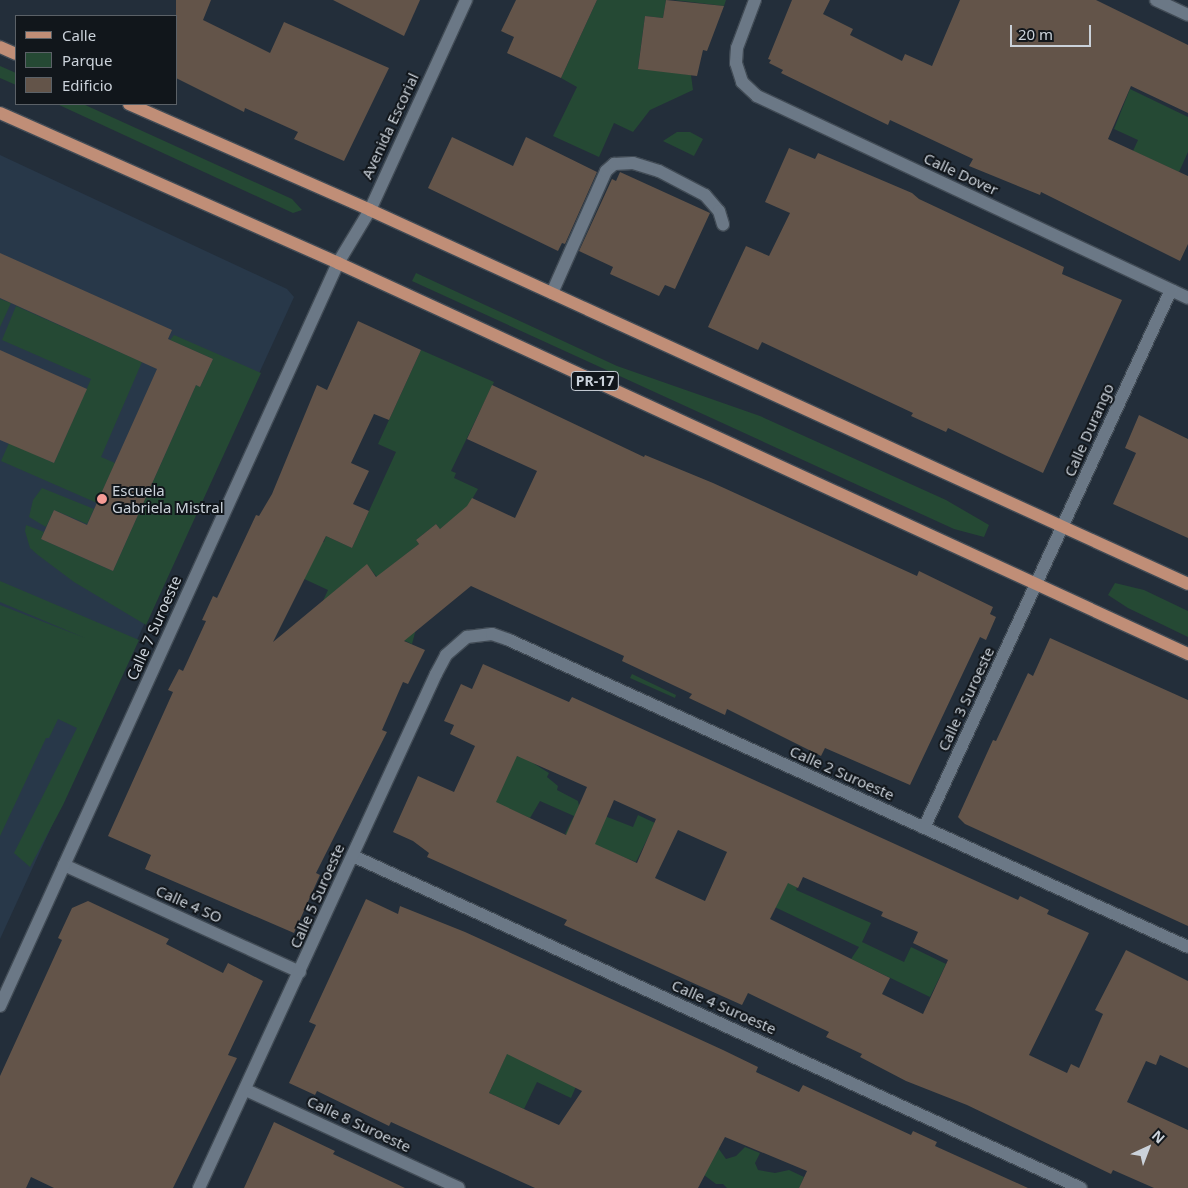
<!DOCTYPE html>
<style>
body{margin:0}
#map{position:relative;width:1188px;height:1188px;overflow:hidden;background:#232e3a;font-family:"Noto Sans",sans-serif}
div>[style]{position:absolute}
.built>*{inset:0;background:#283849}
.green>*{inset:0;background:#254934}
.building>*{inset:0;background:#635449}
.roads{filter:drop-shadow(1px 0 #414b55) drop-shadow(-1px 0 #414b55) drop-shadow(0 1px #414b55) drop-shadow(0 -1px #414b55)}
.service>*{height:12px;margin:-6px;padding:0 6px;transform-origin:6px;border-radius:6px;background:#6b7886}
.minor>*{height:12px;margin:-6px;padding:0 6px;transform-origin:6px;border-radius:6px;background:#6b7886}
.tertiary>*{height:12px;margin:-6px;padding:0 6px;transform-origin:6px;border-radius:6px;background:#6b7886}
.primary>*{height:12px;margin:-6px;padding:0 6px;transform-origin:6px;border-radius:6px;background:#c08e77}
.dots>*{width:14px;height:14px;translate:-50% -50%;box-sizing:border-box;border:2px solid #11161b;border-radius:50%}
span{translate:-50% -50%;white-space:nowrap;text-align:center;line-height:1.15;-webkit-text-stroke:4px #11161b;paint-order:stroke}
.shield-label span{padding:1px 4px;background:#11161b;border:1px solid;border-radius:4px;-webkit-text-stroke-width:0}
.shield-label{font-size:14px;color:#cbd2da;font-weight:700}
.street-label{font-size:15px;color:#cbd2da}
.poi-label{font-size:15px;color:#cbd2da}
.left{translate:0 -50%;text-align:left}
.legend{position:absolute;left:15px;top:15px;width:162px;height:90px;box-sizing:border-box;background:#11161b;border:1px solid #5b6167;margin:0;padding:6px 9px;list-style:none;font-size:15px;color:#cbd2da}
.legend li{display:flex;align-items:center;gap:10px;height:25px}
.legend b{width:25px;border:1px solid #5b6167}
.north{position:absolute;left:1123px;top:1123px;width:50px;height:50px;-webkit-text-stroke:4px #11161b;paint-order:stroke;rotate:43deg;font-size:14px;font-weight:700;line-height:20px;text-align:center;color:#cbd2da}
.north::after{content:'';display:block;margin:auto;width:18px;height:22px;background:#cbd2da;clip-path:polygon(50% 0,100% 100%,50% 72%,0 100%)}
.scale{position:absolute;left:1010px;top:25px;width:81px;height:22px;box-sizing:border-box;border:2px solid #cbd2da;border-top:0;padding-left:6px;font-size:15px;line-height:18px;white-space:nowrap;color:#cbd2da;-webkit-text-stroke:4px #11161b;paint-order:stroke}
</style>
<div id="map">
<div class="built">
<i style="clip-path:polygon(0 155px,287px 289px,294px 297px,0 939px)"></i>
</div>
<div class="green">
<i style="clip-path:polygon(597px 0,666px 0,663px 18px,645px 16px,638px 68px,691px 75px,693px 90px,650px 110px,633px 132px,614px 123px,599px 157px,553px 136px,577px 87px,561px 78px)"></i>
<i style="clip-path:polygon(674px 0,726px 0,724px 6px)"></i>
<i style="clip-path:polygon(0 66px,16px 73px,16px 85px,0 78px)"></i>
<i style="clip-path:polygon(1130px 89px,1188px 117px,1188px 152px,1179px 172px,1133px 151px,1138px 140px,1114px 129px)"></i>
<i style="clip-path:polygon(57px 104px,83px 104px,292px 199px,302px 210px,293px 213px)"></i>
<i style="clip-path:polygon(677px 132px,690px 132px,703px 139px,694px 156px,663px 141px)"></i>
<i style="clip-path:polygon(416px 273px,617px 366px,760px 416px,946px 500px,989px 525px,984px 537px,954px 529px,412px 281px)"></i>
<i style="clip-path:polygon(0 299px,11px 303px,0 327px)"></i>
<i style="clip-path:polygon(16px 306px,142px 362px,101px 457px,115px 463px,97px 503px,1px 461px,9px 443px,54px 463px,91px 379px,2px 340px)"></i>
<i style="clip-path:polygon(174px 335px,261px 373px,146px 625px,74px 582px,38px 555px,30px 548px,25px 531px,26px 525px,44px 532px,41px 539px,113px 571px,196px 385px,200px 387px,213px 359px,170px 340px)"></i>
<i style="clip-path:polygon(421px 350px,494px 382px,451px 471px,456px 473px,454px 478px,478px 489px,464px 513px,459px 514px,440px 529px,436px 524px,416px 540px,419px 544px,377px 577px,367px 565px,354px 575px,416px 629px,412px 644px,322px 603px,328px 590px,300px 577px,317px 539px,324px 542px,326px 536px,352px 548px,396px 452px,378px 444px)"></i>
<i style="clip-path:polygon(42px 488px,94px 509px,87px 524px,54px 510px,46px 527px,29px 517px,33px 500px)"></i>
<i style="clip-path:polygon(0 581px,139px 640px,63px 805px,30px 867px,14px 853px,77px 728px,58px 719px,49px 738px,46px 738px,0 836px,0 605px,85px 638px,0 602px)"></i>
<i style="clip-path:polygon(1115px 583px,1144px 590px,1188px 611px,1188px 637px,1128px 608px,1108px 595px)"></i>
<i style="clip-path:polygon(632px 674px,676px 695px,675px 698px,630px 678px)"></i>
<i style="clip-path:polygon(476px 747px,525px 758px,549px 773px,547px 777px,558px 786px,557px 790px,578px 801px,579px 806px,633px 827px,638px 815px,655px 823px,636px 862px,565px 834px,574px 816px,540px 801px,530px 818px,495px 803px)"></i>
<i style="clip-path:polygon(762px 871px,800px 880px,796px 890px,871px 923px,862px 942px,904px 962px,911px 947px,946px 964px,930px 997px,851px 959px,859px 947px,760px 900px)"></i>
<i style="clip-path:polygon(509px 1049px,581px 1075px,571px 1098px,537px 1082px,524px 1109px,489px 1093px)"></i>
<i style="clip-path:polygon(716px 1145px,726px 1159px,736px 1156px,745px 1147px,760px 1153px,755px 1163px,758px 1170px,775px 1173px,789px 1170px,804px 1177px,799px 1188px,727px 1188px,723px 1184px,716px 1184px,704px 1175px)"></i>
</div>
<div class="building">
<i style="clip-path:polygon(176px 0,211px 0,203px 20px,270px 53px,284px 22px,389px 68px,344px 161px,294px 139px,298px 132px,245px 108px,244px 112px,176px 78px)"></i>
<i style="clip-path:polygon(333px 0,420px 0,404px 36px)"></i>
<i style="clip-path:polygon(516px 0,597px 0,561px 78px,507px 53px,514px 37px,501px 31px)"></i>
<i style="clip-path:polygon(666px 0,724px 6px,707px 51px,703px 50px,697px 76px,638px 69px,645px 16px,663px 18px)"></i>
<i style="clip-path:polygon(792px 0,830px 0,823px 14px,853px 29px,850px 35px,902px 61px,905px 54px,932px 66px,960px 0,1096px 0,1188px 45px,1188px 113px,1131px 86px,1108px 139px,1188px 176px,1188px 244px,1180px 261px,1041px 192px,1040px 195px,969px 166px,973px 159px,890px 120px,888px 125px,781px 73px,783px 70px,769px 63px,771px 60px,768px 59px)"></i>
<i style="clip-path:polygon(452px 137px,513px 166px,526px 137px,597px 172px,565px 244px,562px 243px,558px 251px,428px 188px)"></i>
<i style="clip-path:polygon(789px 148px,815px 159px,818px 153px,912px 193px,919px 199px,1064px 267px,1062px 274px,1122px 300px,1043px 473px,948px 428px,946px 432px,911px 416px,913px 413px,762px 342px,758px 350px,708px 327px,746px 246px,769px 256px,790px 213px,765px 202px)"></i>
<i style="clip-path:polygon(620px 172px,710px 213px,675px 289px,665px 285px,659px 296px,610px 274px,613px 267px,579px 251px,612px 179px,616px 181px)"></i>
<i style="clip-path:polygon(0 253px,172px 330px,168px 339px,213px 359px,200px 387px,196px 385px,113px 571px,41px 539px,54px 510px,87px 525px,157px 369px,0 298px)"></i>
<i style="clip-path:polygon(358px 321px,421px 350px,389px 420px,374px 414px,351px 463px,369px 471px,353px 504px,369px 511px,352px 548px,326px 536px,273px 642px,367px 564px,376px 577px,419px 544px,416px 540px,436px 524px,440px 529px,467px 506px,472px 498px,515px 518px,537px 471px,467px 439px,492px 385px,644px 457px,645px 455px,713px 483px,917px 576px,919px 571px,993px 607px,990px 614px,996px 617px,986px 640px,980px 637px,910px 785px,825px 748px,821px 756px,727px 709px,725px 715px,689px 698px,692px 694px,622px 661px,624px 656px,471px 586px,404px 641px,425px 650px,408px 684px,403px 682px,382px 730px,387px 732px,316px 873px,320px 875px,294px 933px,145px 869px,151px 855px,108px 836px,173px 692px,168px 690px,179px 669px,183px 671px,206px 621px,202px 620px,213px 596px,217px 598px,256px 515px,259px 516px,272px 494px,317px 385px,327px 390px)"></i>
<i style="clip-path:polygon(0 350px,87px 389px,54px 463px,0 440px)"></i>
<i style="clip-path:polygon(1139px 415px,1188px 439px,1188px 538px,1113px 504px,1136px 453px,1125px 448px)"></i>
<i style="clip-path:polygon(1050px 638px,1188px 700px,1188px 926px,965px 824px,958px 817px,993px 740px,996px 741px,1028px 673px,1033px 676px)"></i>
<i style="clip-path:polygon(evenodd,483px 664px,569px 702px,572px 697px,1018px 900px,1020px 896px,1049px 910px,1047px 914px,1089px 933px,1029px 1055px,1067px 1073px,1071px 1064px,1079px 1068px,1103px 1014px,1095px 1010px,1126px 950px,1188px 981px,1188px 1068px,1160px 1055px,1156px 1065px,1146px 1061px,1127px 1102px,1188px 1130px,1188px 1188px,1154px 1188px,1113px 1170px,1111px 1174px,967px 1105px,906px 1081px,860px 1057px,862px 1054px,826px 1037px,829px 1032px,748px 993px,742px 1005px,564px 925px,567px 920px,427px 857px,429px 853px,413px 841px,393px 832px,418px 776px,454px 792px,475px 746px,450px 734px,454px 725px,444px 721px,461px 684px,472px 689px,483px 664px,517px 756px,587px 787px,566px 835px,496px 802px,517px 756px,483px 664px,614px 800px,656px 819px,637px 863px,595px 844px,614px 800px,483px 664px,678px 830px,727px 852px,705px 901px,655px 878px,678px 830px,483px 664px,803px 877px,883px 912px,881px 916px,918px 932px,913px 943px,948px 960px,923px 1014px,882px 994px,890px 978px,770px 919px,788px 883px,798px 888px,803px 877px)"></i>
<i style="clip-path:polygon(evenodd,366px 899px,398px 914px,400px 906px,465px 932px,723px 1050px,758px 1067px,756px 1072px,799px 1092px,803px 1085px,911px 1135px,913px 1131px,937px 1142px,935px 1146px,1028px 1188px,799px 1188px,807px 1171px,725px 1137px,698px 1188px,535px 1188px,391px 1122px,389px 1126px,317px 1091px,315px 1095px,289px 1083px,316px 1025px,309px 1022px,366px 899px,507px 1054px,582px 1091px,559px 1125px,489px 1093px,507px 1054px)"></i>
<i style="clip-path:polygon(88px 901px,169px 939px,166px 944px,223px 973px,228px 963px,263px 981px,228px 1055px,237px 1058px,173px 1188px,54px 1188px,31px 1177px,26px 1188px,0 1188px,0 1076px,62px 940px,58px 938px,72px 908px)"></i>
<i style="clip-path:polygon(274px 1122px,335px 1151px,333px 1154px,405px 1188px,244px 1188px)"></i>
</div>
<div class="roads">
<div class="service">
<i style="left:552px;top:293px;width:133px;rotate:-66.1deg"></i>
<i style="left:606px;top:171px;width:11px;rotate:-41deg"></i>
<i style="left:614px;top:164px;width:19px;rotate:-3deg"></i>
<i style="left:633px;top:163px;width:27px;rotate:17deg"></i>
<i style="left:659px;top:171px;width:52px;rotate:27.6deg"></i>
<i style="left:705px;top:195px;width:21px;rotate:49deg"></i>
<i style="left:719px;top:211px;width:14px;rotate:73deg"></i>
</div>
<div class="minor">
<i style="left:755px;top:0;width:51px;rotate:110.6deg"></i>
<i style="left:737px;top:48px;width:15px;rotate:94deg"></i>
<i style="left:736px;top:63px;width:20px;rotate:72deg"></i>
<i style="left:742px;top:82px;width:21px;rotate:43deg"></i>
<i style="left:757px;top:96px;width:476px;rotate:25.1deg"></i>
<i style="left:1156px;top:0;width:35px;rotate:25deg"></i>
<i style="left:924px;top:828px;width:592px;rotate:-65.34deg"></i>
<i style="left:353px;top:856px;width:800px;rotate:24.52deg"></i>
<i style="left:64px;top:865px;width:259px;rotate:24.4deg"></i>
<i style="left:0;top:1006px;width:816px;rotate:-65.54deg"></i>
<i style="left:246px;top:1090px;width:234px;rotate:24.7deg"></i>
<i style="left:199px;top:1188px;width:566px;rotate:-65.25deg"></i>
<i style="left:436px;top:674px;width:21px;rotate:-62deg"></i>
<i style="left:446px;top:655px;width:28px;rotate:-41deg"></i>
<i style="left:467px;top:637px;width:25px;rotate:-7deg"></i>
<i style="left:492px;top:634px;width:18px;rotate:19deg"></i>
<i style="left:509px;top:640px;width:745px;rotate:24.33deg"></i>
</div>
<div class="tertiary">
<i style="left:338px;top:263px;width:62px;rotate:-58.9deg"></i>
<i style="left:370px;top:210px;width:231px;rotate:-65.4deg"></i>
</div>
<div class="primary">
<i style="left:0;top:47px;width:17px;rotate:24deg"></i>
<i style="left:129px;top:104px;width:263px;rotate:23.7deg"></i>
<i style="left:370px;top:210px;width:899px;rotate:24.57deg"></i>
<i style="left:0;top:113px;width:370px;rotate:23.9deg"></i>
<i style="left:338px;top:263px;width:936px;rotate:24.7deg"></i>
</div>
</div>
<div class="dots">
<i style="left:102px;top:499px;background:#f59b96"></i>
</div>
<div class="shield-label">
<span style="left:595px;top:381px">PR-17</span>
</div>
<div class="street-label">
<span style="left:390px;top:126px;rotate:-65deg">Avenida Escorial</span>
<span style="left:961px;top:174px;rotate:25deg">Calle Dover</span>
<span style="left:1089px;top:430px;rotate:-66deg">Calle Durango</span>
<span style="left:154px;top:628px;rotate:-66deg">Calle 7 Suroeste</span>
<span style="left:966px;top:699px;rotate:-65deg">Calle 3 Suroeste</span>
<span style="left:842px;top:773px;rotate:24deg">Calle 2 Suroeste</span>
<span style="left:317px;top:896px;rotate:-66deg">Calle 5 Suroeste</span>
<span style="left:189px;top:904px;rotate:24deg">Calle 4 SO</span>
<span style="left:724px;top:1007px;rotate:24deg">Calle 4 Suroeste</span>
<span style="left:359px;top:1124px;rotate:25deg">Calle 8 Suroeste</span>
</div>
<div class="poi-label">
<span class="left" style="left:112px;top:499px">Escuela<br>Gabriela Mistral</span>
</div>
<ul class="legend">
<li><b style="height:6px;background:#c08e77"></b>Calle</li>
<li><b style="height:14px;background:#254934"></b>Parque</li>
<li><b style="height:14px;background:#635449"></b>Edificio</li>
</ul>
<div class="north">N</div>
<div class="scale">20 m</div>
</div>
